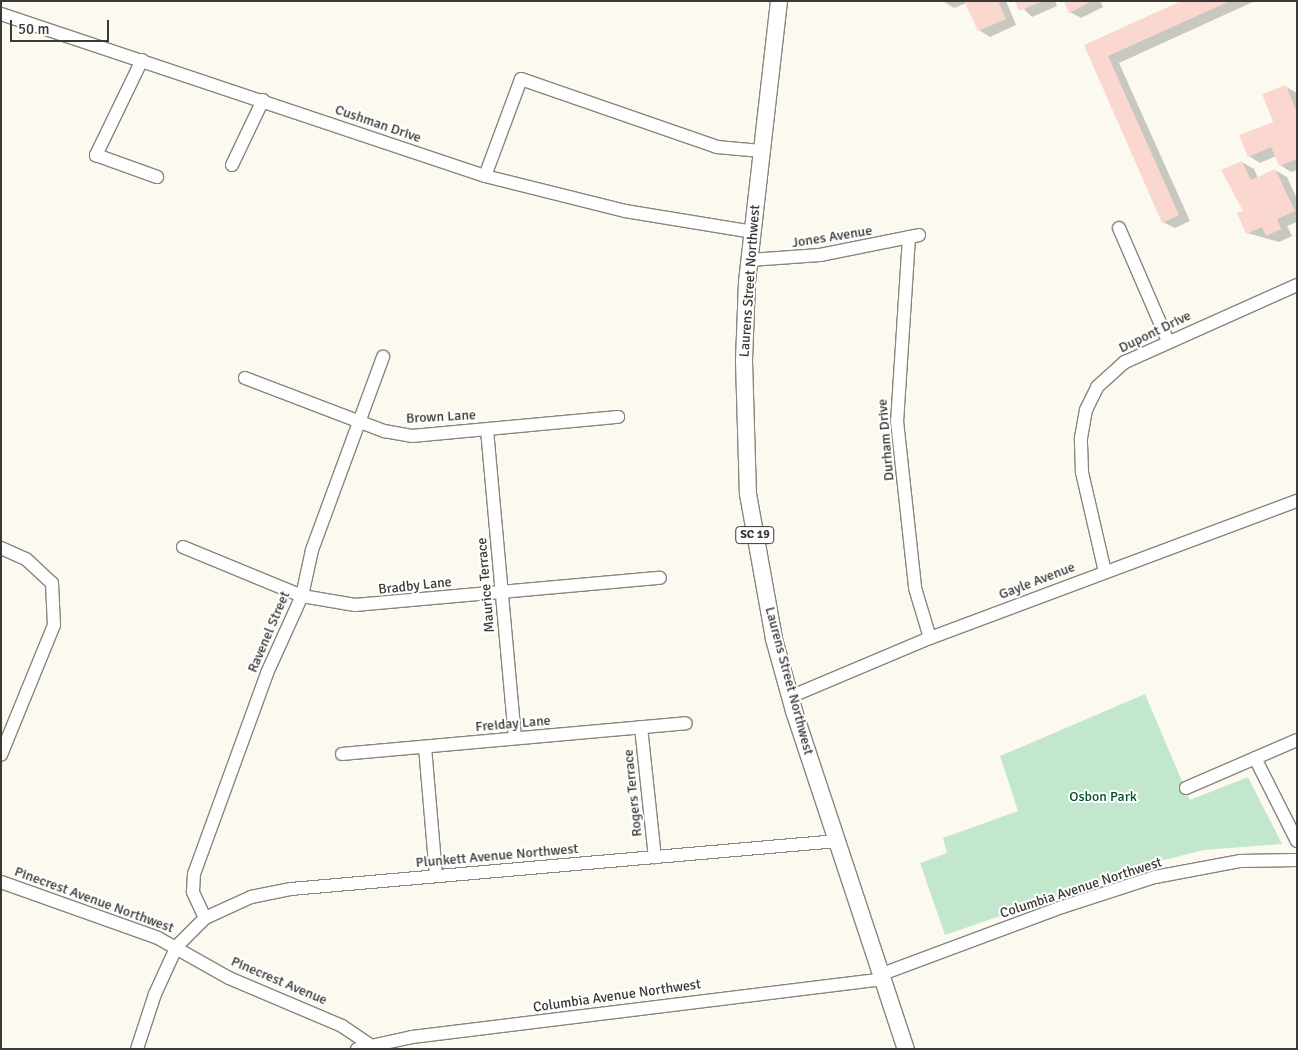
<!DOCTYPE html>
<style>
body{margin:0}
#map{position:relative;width:1298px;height:1050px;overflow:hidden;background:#fcfaf0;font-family:Signika,sans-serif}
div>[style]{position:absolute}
.green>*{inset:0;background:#c3e7cd}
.shadow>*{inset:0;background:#0003}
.building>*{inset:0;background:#fad8d0}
.roads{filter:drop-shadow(1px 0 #88867d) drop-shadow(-1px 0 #88867d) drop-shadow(0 1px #88867d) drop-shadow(0 -1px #88867d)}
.minor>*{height:12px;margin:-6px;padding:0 6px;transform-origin:6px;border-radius:6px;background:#fff}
.major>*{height:16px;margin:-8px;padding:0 8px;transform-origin:8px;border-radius:8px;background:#fff}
span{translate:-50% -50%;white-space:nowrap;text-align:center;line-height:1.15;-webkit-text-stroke:4px #fff;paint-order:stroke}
.shield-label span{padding:1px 4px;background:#fff;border:1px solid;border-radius:4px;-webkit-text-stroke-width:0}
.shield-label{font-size:12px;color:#3a3936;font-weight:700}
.street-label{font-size:14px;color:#3a3936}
.park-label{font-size:14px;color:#00512a}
.frame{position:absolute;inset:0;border:2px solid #3a3936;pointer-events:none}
.scale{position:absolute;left:10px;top:20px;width:99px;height:22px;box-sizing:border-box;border:2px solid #3a3936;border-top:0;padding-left:6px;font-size:15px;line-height:18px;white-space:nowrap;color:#3a3936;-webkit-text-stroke:4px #fff;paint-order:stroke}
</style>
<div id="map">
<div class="green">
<i style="clip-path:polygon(1145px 694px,1190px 800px,1248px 777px,1282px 844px,1204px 850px,1156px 862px,945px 935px,920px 863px,947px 853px,943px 838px,1018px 811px,1000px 756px)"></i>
</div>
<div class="shadow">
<i style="clip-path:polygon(943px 1px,1006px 1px,1016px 25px,990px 37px,979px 30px,967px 3px,954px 8px)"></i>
<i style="clip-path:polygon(1016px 1px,1055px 1px,1057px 6px,1032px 17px)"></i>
<i style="clip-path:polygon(1065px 1px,1100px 1px,1103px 7px,1081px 18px,1070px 12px)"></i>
<i style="clip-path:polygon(1185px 1px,1255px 1px,1119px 63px,1190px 221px,1175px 228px,1163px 222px,1085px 46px)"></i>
<i style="clip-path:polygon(1286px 87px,1297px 93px,1297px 170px,1291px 172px,1280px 165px,1276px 156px,1260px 163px,1249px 156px,1274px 123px)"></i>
<i style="clip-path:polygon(1242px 162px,1254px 169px,1258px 178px,1275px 170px,1287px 177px,1297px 199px,1297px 222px,1287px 226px,1292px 236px,1279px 242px,1247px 233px)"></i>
</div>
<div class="building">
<i style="clip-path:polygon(964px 1px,998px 1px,1006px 19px,978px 31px)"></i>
<i style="clip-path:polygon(1015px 1px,1043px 1px,1019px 11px)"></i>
<i style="clip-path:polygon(1064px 1px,1092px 1px,1069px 13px)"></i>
<i style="clip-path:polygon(1181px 1px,1230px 1px,1108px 56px,1179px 215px,1162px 223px,1084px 45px)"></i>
<i style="clip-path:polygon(1286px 85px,1297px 113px,1297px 159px,1279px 166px,1271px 147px,1248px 157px,1239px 135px,1273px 122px,1262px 94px)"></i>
<i style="clip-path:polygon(1242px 161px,1251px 180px,1275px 169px,1295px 211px,1277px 219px,1281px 229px,1266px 236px,1262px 227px,1246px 234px,1237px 213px,1243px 211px,1221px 170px)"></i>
</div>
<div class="roads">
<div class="minor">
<i style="left:1px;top:14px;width:510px;rotate:18.51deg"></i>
<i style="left:485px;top:176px;width:144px;rotate:14deg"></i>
<i style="left:625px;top:211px;width:130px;rotate:9.3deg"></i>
<i style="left:142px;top:60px;width:106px;rotate:115.8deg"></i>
<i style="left:96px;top:155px;width:65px;rotate:19.8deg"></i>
<i style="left:232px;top:165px;width:72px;rotate:-64.5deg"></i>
<i style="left:485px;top:176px;width:103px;rotate:-69.6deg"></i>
<i style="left:521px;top:79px;width:207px;rotate:19.1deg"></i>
<i style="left:717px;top:147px;width:44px;rotate:5.2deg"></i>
<i style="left:1119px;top:228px;width:123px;rotate:66.6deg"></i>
<i style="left:909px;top:237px;width:184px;rotate:93.7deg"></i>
<i style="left:897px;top:421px;width:168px;rotate:83.8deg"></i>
<i style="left:915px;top:588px;width:52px;rotate:73.3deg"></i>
<i style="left:750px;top:260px;width:70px;rotate:-4.1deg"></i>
<i style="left:820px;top:255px;width:101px;rotate:-11.4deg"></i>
<i style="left:245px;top:378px;width:149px;rotate:20.9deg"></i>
<i style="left:384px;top:431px;width:28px;rotate:10deg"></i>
<i style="left:412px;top:436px;width:207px;rotate:-5.3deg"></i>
<i style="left:487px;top:430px;width:309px;rotate:84.8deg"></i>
<i style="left:183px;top:547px;width:129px;rotate:22.4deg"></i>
<i style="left:302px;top:596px;width:54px;rotate:9.6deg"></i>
<i style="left:355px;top:605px;width:306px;rotate:-5.1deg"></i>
<i style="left:1px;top:548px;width:27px;rotate:24deg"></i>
<i style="left:26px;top:559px;width:35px;rotate:43deg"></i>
<i style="left:52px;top:583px;width:42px;rotate:87.3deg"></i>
<i style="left:54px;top:625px;width:140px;rotate:112.2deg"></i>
<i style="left:1105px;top:572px;width:103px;rotate:-103deg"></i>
<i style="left:1082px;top:472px;width:34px;rotate:-92deg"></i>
<i style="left:1081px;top:438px;width:28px;rotate:-80deg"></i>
<i style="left:1086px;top:410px;width:25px;rotate:-64deg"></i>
<i style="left:1097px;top:387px;width:38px;rotate:-42deg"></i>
<i style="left:1125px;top:362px;width:188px;rotate:-24.1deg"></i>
<i style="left:790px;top:697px;width:152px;rotate:-22.9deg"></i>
<i style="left:930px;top:638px;width:392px;rotate:-20.5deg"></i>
<i style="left:641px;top:727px;width:131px;rotate:83.9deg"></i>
<i style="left:425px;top:747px;width:129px;rotate:85.1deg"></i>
<i style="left:342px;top:754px;width:345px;rotate:-5.1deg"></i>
<i style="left:1255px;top:758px;width:93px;rotate:63.2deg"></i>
<i style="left:1186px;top:788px;width:121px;rotate:-23.4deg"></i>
<i style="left:1px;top:882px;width:167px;rotate:19.6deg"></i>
<i style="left:158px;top:938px;width:81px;rotate:29.4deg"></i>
<i style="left:229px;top:978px;width:123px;rotate:23deg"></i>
<i style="left:342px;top:1026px;width:32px;rotate:34deg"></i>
<i style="left:205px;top:918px;width:29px;rotate:-115deg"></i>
<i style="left:193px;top:892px;width:18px;rotate:-87deg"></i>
<i style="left:194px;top:874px;width:214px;rotate:-70deg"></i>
<i style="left:267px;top:673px;width:85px;rotate:-65.6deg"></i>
<i style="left:302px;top:596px;width:47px;rotate:-77.7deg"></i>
<i style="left:312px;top:550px;width:206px;rotate:-69.8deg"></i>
<i style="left:882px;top:974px;width:192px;rotate:-20.4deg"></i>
<i style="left:1062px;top:907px;width:98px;rotate:-17.9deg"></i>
<i style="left:1155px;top:877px;width:86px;rotate:-10.7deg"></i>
<i style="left:1240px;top:861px;width:57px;rotate:-1deg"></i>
<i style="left:137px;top:1049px;width:58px;rotate:-71.9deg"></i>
<i style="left:155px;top:994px;width:53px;rotate:-65.4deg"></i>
<i style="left:177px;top:946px;width:40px;rotate:-45deg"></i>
<i style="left:205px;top:918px;width:51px;rotate:-24.5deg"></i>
<i style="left:251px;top:897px;width:41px;rotate:-11.3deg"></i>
<i style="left:291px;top:889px;width:548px;rotate:-5.02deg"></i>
<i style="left:357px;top:1049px;width:56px;rotate:-12.3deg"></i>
<i style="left:412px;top:1037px;width:475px;rotate:-7deg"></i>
</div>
<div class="major">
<i style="left:779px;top:1px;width:283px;rotate:96.5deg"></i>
<i style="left:747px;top:282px;width:79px;rotate:92.2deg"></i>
<i style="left:744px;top:361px;width:133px;rotate:88.3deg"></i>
<i style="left:748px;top:494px;width:147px;rotate:79.8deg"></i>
<i style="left:774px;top:639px;width:75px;rotate:74.5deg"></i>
<i style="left:794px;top:711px;width:356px;rotate:71.7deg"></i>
</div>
</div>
<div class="shield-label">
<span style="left:755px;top:535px">SC 19</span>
</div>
<div class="street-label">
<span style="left:378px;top:124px;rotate:19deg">Cushman Drive</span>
<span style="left:832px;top:237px;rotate:-9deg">Jones Avenue</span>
<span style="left:750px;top:281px;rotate:-86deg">Laurens Street Northwest</span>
<span style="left:1155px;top:332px;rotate:-26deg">Dupont Drive</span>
<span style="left:441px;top:417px;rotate:-3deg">Brown Lane</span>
<span style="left:886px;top:440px;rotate:-95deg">Durham Drive</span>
<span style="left:1037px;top:581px;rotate:-21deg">Gayle Avenue</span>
<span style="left:486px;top:585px;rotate:-95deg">Maurice Terrace</span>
<span style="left:415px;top:586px;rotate:-6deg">Bradby Lane</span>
<span style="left:269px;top:632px;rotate:-67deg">Ravenel Street</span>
<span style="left:789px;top:681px;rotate:75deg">Laurens Street Northwest</span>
<span style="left:513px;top:724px;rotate:-5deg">Freiday Lane</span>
<span style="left:633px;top:793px;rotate:-96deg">Rogers Terrace</span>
<span style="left:497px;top:856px;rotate:-5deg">Plunkett Avenue Northwest</span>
<span style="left:1081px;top:888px;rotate:-18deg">Columbia Avenue Northwest</span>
<span style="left:94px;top:900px;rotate:20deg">Pinecrest Avenue Northwest</span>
<span style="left:279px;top:981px;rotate:23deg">Pinecrest Avenue</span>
<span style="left:617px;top:996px;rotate:-8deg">Columbia Avenue Northwest</span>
</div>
<div class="park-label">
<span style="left:1103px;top:797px">Osbon Park</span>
</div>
<div class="frame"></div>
<div class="scale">50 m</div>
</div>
